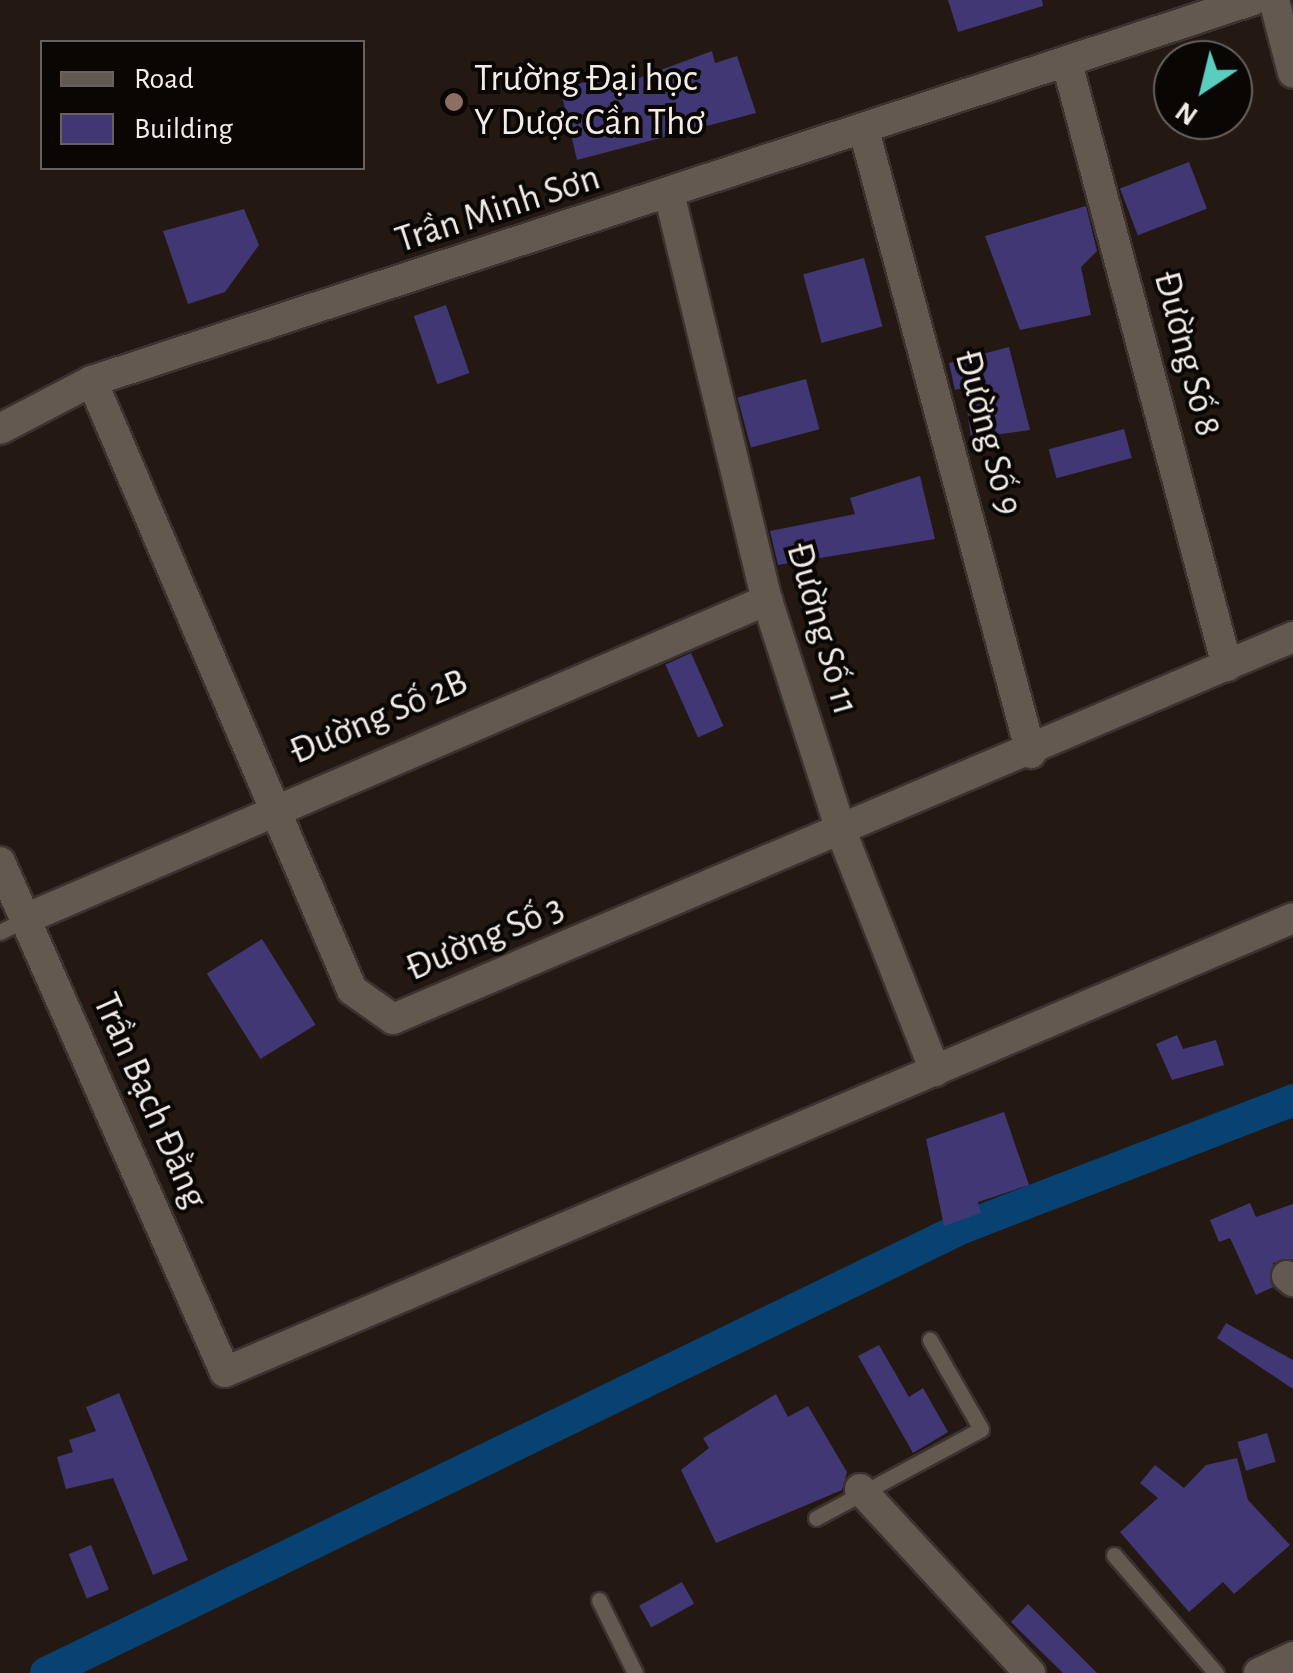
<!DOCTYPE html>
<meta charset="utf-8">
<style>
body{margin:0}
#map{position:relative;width:1293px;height:1673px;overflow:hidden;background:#231912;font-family:"Alegreya Sans",sans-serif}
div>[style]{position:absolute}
.canal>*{height:32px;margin:-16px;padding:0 16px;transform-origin:16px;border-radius:16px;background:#084273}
.building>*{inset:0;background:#403774;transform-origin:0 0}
.roads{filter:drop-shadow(2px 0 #3a3330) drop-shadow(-2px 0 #3a3330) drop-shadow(0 2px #3a3330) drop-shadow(0 -2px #3a3330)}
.service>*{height:15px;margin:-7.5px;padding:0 7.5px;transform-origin:7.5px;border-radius:7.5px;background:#645950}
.minor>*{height:30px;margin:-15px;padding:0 15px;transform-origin:15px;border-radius:15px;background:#645950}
.tertiary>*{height:30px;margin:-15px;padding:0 15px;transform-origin:15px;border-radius:15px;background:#645950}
.dots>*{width:28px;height:28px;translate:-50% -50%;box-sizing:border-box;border:5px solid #090604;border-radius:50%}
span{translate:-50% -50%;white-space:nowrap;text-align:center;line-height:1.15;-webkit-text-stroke:8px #090604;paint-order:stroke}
.poi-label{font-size:38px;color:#f3ece7}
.left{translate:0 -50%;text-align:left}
.street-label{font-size:38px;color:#f3ece7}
.legend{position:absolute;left:40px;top:40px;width:325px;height:130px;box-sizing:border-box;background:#090604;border:2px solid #67625f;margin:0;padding:12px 18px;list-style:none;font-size:30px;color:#f3ece7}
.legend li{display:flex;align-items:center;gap:20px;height:50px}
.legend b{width:50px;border:2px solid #67625f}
.north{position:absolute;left:1153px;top:40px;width:100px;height:100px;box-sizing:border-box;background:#090604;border:2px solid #67625f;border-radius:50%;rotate:215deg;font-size:28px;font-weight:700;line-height:40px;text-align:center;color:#f3ece7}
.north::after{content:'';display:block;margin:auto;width:35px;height:45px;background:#59cebe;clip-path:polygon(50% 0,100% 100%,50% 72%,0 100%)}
</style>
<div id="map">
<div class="canal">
<i style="left:46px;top:1673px;width:1018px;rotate:-25.91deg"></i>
<i style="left:962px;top:1228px;width:355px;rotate:-21.1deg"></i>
</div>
<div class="building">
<i style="clip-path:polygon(948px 0,1042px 0,1043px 6px,958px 32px)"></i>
<i style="clip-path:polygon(712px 51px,715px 63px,737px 56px,756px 113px,577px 160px,560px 88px,612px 76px,615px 87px)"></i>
<i style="left:1189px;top:162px;width:50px;height:74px;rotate:69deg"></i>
<i style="clip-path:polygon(1086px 206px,1097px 251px,1081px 267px,1091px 315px,1020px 330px,985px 236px)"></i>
<i style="clip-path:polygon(244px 209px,259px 245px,225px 292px,188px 304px,163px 231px)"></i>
<i style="left:864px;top:258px;width:71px;height:63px;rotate:75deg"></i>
<i style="left:446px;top:305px;width:72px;height:34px;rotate:71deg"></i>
<i style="clip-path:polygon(1009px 347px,1030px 430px,971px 438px,964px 388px,955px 390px,949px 363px)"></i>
<i style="left:806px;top:379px;width:52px;height:71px;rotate:75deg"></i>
<i style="left:1124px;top:429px;width:30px;height:78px;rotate:75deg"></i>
<i style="clip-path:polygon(920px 476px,935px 539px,778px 565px,770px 531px,855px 514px,850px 498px)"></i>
<i style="left:691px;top:653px;width:80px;height:28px;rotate:66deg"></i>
<i style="left:262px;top:939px;width:101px;height:65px;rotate:58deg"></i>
<i style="clip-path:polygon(1177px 1035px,1183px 1049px,1216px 1040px,1224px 1065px,1172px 1080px,1156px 1044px)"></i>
<i style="clip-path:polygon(1004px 1112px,1029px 1185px,978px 1202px,981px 1213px,944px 1226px,926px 1139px)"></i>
<i style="clip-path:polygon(1250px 1203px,1256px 1217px,1293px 1204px,1293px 1259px,1273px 1263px,1273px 1287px,1256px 1295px,1230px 1238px,1219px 1242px,1210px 1220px)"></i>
<i style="clip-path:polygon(1226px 1323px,1293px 1360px,1293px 1389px,1217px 1338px)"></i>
<i style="clip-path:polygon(879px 1345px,909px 1397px,923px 1388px,948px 1432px,913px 1453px,858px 1356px)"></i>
<i style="clip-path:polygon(119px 1393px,188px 1560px,153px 1575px,113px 1478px,66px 1489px,57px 1457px,73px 1452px,69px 1440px,96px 1431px,86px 1407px)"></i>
<i style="clip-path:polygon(776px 1394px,788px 1417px,808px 1406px,847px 1472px,842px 1490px,716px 1543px,681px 1470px,709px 1448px,703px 1438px)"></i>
<i style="left:1267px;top:1433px;width:30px;height:31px;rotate:73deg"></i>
<i style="clip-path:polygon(1237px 1458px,1248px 1500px,1290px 1545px,1234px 1594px,1223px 1582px,1189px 1612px,1120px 1532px,1158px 1498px,1140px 1483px,1155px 1465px,1184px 1488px,1206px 1465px)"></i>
<i style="left:91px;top:1545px;width:48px;height:24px;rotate:68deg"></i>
<i style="left:682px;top:1582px;width:25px;height:49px;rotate:61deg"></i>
<i style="clip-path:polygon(1028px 1604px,1097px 1673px,1063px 1673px,1011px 1622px)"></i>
</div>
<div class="roads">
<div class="service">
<i style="left:0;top:932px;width:28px;rotate:-27deg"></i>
<i style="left:816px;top:1518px;width:187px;rotate:-28.3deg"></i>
<i style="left:981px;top:1429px;width:103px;rotate:-119.8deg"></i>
<i style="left:1114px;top:1555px;width:156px;rotate:49.2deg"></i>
<i style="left:599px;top:1600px;width:81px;rotate:63.7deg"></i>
</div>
<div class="minor">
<i style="left:1274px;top:0;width:75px;rotate:75.4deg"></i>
<i style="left:1067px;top:63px;width:624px;rotate:75.14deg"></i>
<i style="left:865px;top:134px;width:641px;rotate:74.99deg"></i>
<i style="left:670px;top:197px;width:415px;rotate:76.5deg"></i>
<i style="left:767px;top:600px;width:243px;rotate:72.2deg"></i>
<i style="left:841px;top:831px;width:258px;rotate:68.6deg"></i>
<i style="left:92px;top:381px;width:662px;rotate:66.88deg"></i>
<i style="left:352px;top:990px;width:50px;rotate:35.3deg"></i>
<i style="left:393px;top:1019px;width:978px;rotate:-23deg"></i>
<i style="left:0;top:429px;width:104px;rotate:-27.6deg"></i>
<i style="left:92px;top:381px;width:1222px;rotate:-18.17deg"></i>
<i style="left:25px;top:919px;width:808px;rotate:-23.26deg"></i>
<i style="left:1287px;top:1276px;width:8px;rotate:40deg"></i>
<i style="left:225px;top:1372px;width:1160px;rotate:-23.03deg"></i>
<i style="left:860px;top:1489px;width:251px;rotate:47.3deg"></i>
<i style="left:1259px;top:1673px;width:38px;rotate:-25deg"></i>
</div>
<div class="tertiary">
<i style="left:0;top:862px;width:557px;rotate:66.19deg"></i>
</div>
</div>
<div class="dots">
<i style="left:454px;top:102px;background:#8d6e63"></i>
</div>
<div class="poi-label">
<span class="left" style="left:474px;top:102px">Trường Đại học<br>Y Dược Cần Thơ</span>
</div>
<div class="street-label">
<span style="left:498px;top:210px;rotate:-18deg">Trần Minh Sơn</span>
<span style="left:1186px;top:354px;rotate:75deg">Đường Số 8</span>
<span style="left:987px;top:433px;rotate:75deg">Đường Số 9</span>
<span style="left:821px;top:629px;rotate:74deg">Đường Số 11</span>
<span style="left:379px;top:718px;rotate:-23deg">Đường Số 2B</span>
<span style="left:485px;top:939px;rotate:-23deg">Đường Số 3</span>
<span style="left:149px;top:1101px;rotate:66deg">Trần Bạch Đằng</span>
</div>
<ul class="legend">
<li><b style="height:12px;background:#645950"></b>Road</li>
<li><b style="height:28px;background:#403774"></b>Building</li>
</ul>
<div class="north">N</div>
</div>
